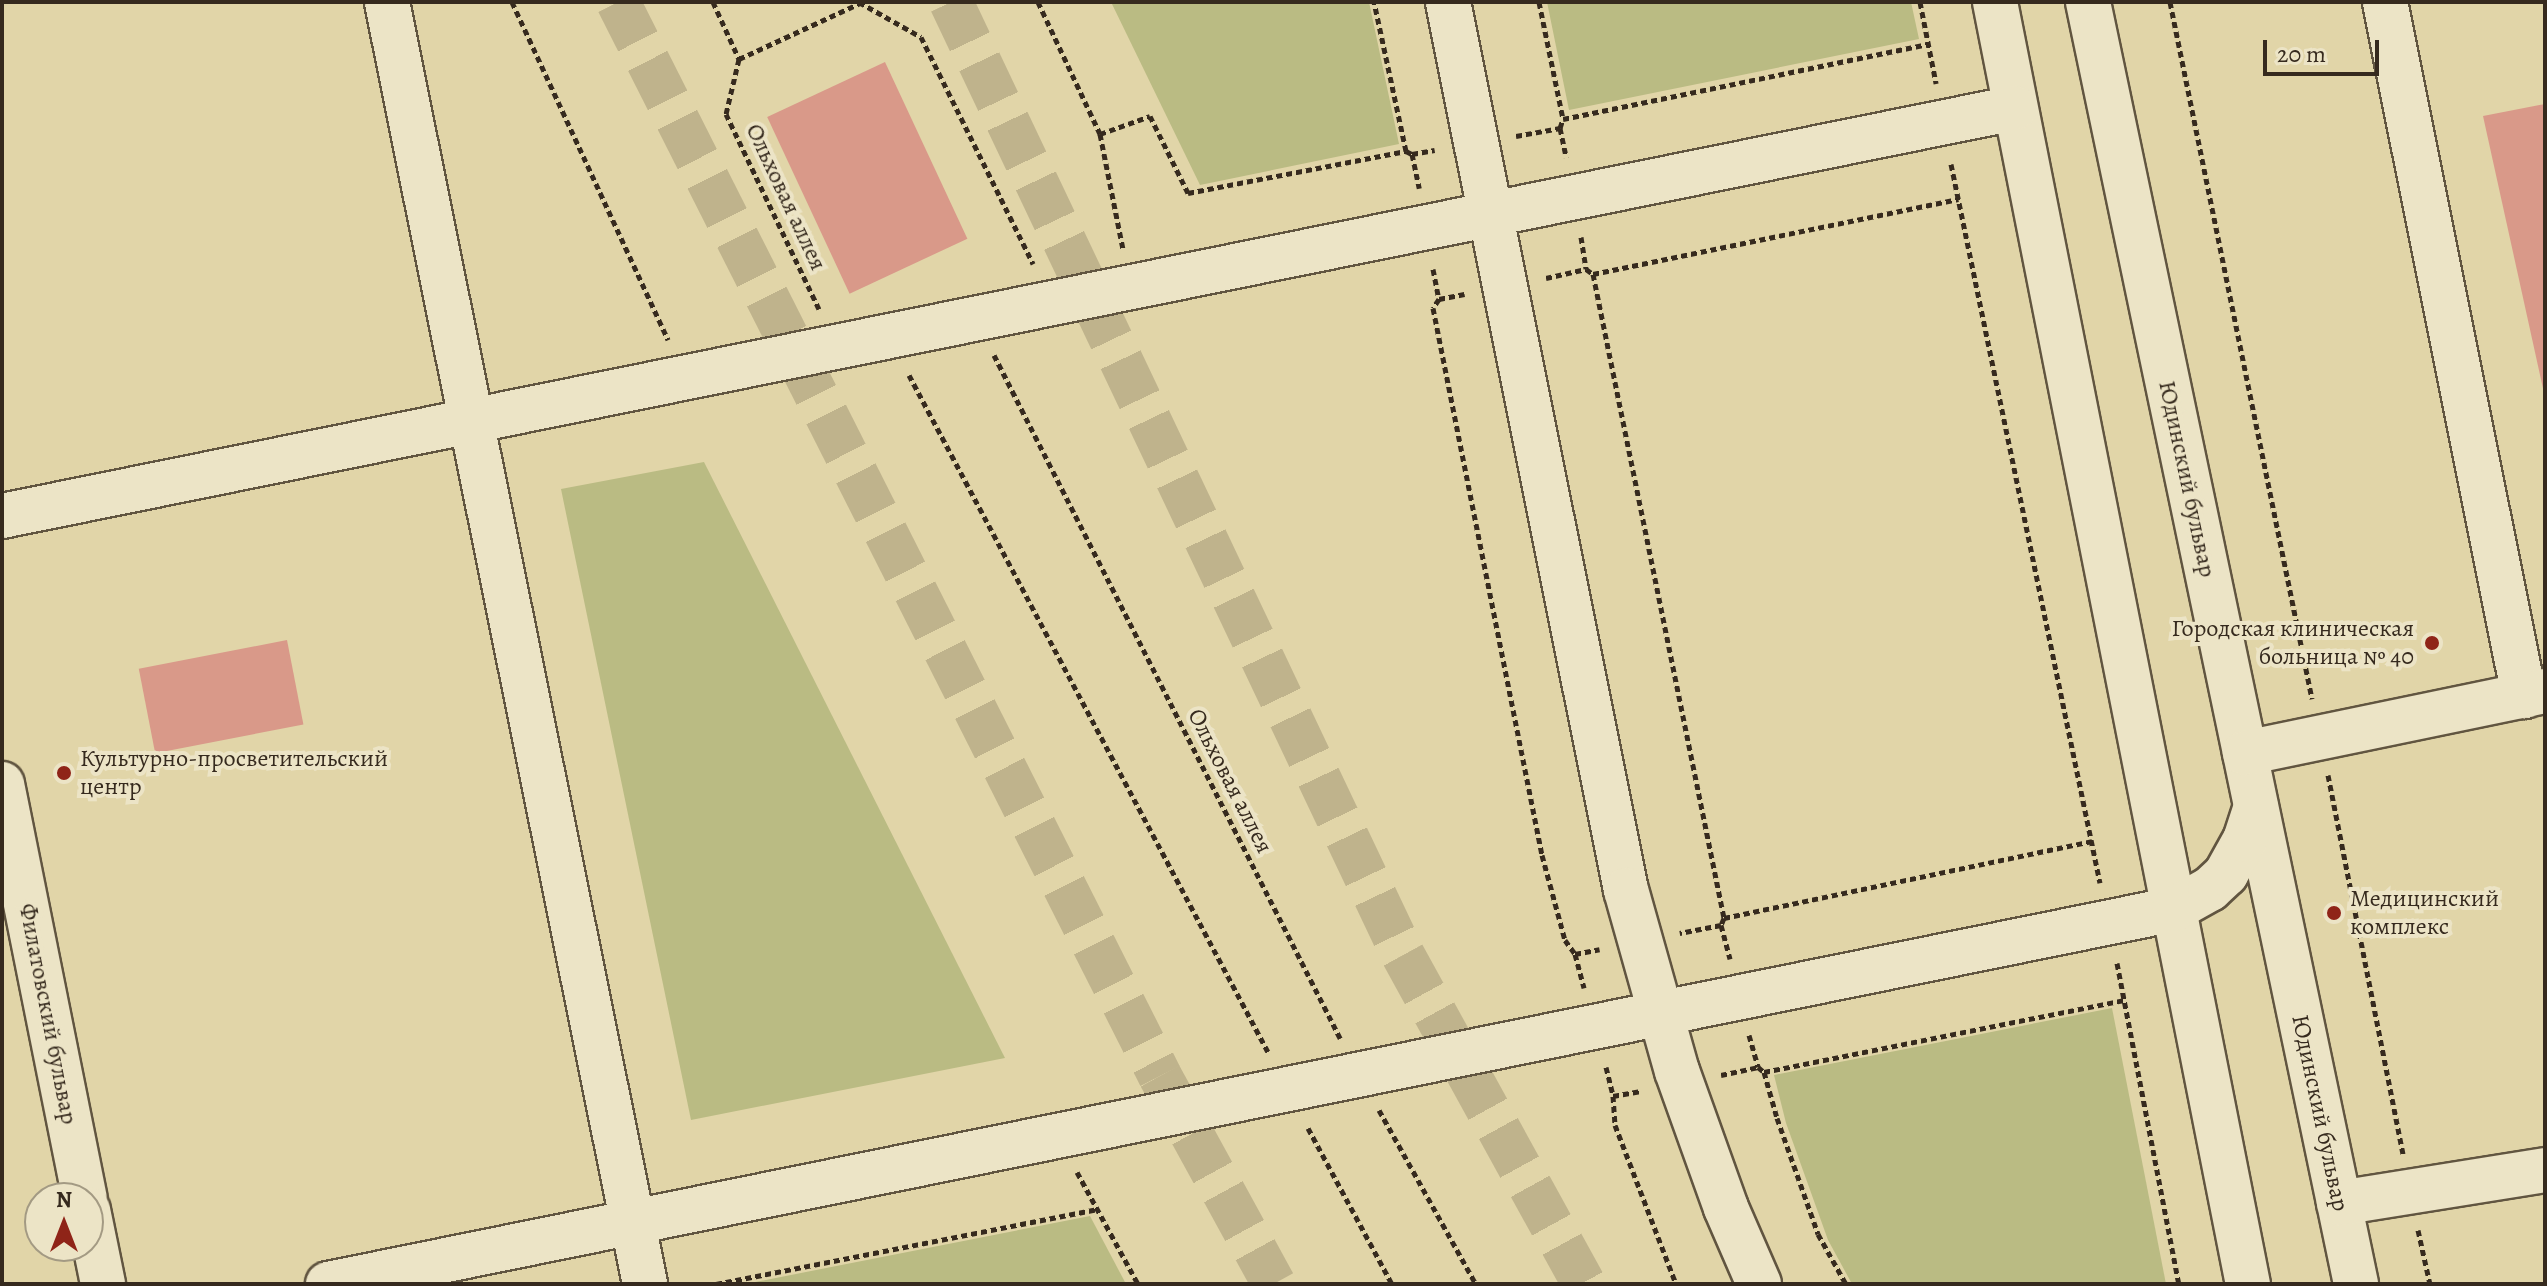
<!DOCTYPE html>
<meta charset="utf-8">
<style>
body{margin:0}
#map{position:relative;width:2547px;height:1286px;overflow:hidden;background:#e1d5a8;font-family:Alegreya,serif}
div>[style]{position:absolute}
.green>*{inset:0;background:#babb83}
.building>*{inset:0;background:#d99989;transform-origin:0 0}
.major-tunnel>*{height:44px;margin-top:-22px;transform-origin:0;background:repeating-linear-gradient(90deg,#bfb38c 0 44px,transparent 0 66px)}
.path>*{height:5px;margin-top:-2.5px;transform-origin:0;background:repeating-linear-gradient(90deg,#362a1e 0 6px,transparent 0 10px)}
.roads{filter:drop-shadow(2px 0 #615540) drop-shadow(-2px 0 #615540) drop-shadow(0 2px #615540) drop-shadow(0 -2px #615540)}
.minor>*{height:44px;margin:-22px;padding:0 22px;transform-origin:22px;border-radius:22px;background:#ece4c6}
.dots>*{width:22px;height:22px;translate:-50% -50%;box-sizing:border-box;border:4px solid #ece4c6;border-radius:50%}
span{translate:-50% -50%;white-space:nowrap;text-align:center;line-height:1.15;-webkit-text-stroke:8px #ece4c6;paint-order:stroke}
.street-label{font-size:24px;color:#362a1e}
.poi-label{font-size:24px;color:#362a1e}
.right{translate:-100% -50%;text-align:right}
.left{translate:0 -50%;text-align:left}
.frame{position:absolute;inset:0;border:4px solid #362a1e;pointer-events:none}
.north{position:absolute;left:24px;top:1182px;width:80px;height:80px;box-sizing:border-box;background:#ece4c6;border:2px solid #a39a83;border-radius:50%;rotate:0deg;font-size:22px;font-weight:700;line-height:32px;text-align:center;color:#362a1e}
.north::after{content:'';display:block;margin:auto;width:28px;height:36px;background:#8f2418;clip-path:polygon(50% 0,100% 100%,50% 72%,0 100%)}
.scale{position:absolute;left:2263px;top:40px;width:116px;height:36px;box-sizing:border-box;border:4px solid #362a1e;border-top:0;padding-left:10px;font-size:24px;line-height:28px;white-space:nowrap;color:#362a1e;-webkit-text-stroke:6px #ece4c6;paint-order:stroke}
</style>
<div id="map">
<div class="green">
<i style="clip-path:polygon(1111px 2px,1369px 2px,1399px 144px,1200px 185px)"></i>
<i style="clip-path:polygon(1547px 2px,1911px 2px,1919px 39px,1569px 110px)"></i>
<i style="clip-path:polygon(704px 462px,1005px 1058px,691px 1120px,561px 489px)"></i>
<i style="clip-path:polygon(2112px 1008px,2166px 1284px,1852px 1284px,1828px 1240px,1786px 1123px,1774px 1075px)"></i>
<i style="clip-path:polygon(1090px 1216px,1126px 1284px,745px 1284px)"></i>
</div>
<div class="building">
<i style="left:885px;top:62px;width:195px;height:130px;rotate:65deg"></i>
<i style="clip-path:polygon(2545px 104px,2545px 393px,2544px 393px,2483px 116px)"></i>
<i style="left:287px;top:640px;width:86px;height:151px;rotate:79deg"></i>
</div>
<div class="major-tunnel">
<i style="left:618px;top:2px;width:1203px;rotate:63.22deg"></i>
<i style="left:1160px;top:1076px;width:237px;rotate:61.3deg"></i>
<i style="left:951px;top:2px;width:1055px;rotate:64.63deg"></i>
<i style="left:1403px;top:955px;width:376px;rotate:61.2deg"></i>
</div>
<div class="path">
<i style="left:512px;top:2px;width:372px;rotate:65.2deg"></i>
<i style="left:713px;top:2px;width:63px;rotate:65.5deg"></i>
<i style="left:739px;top:59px;width:57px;rotate:103.3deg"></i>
<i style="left:726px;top:114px;width:216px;rotate:64.5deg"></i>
<i style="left:859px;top:2px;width:71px;rotate:29.4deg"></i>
<i style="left:921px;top:37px;width:253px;rotate:63.7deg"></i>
<i style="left:1038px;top:2px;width:146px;rotate:64.8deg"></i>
<i style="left:1100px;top:134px;width:117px;rotate:78.7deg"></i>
<i style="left:1539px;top:2px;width:119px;rotate:78.4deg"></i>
<i style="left:1920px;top:2px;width:83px;rotate:78.8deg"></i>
<i style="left:2170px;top:2px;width:711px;rotate:78.48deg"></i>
<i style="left:739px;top:59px;width:133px;rotate:-24.8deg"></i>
<i style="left:1560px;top:128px;width:9px;rotate:-72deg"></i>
<i style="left:1563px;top:119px;width:374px;rotate:-11.6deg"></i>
<i style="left:1100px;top:134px;width:53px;rotate:-19.8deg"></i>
<i style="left:1150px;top:116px;width:86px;rotate:63.7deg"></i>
<i style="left:1188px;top:193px;width:222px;rotate:-10.9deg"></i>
<i style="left:1406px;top:151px;width:152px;rotate:-102.1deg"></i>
<i style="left:1516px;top:136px;width:45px;rotate:-10.3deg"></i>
<i style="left:1560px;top:128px;width:30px;rotate:78deg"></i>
<i style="left:1406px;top:151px;width:7px;rotate:27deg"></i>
<i style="left:1412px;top:154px;width:23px;rotate:-10deg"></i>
<i style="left:1412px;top:154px;width:35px;rotate:78deg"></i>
<i style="left:1951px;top:164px;width:734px;rotate:78.29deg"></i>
<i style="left:1581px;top:237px;width:32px;rotate:81deg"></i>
<i style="left:1586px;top:269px;width:9px;rotate:36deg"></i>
<i style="left:1593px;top:274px;width:373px;rotate:-11.6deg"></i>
<i style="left:1433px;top:269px;width:31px;rotate:79deg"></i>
<i style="left:1439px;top:299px;width:26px;rotate:-11deg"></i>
<i style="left:1593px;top:274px;width:657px;rotate:78.5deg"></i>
<i style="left:1724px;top:918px;width:8px;rotate:113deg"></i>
<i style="left:1721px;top:925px;width:42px;rotate:169deg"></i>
<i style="left:1546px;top:278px;width:41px;rotate:-12.7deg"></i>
<i style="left:1439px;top:299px;width:11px;rotate:124deg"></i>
<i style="left:1433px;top:308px;width:558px;rotate:78.73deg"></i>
<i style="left:1542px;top:855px;width:88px;rotate:74.9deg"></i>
<i style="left:1565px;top:940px;width:17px;rotate:54deg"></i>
<i style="left:1575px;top:954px;width:25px;rotate:-11deg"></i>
<i style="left:994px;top:355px;width:766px;rotate:63.13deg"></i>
<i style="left:909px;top:375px;width:766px;rotate:62.06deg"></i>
<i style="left:2328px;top:775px;width:386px;rotate:78.8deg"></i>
<i style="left:1724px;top:918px;width:376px;rotate:-11.8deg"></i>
<i style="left:1721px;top:925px;width:35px;rotate:75deg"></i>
<i style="left:1575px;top:954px;width:35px;rotate:75deg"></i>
<i style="left:2117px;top:963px;width:327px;rotate:79.1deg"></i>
<i style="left:1749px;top:1035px;width:33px;rotate:74deg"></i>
<i style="left:1606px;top:1067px;width:30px;rotate:76deg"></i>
<i style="left:1613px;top:1096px;width:27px;rotate:-10deg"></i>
<i style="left:1764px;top:1072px;width:48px;rotate:74.2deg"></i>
<i style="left:1777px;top:1118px;width:123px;rotate:70.5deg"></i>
<i style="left:1818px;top:1234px;width:57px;rotate:60.8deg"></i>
<i style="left:1721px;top:1075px;width:38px;rotate:-12deg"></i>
<i style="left:1758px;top:1067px;width:8px;rotate:40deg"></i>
<i style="left:1764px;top:1072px;width:367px;rotate:-11.3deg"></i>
<i style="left:1613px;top:1096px;width:29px;rotate:86deg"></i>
<i style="left:1615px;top:1125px;width:170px;rotate:69deg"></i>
<i style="left:1379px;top:1110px;width:199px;rotate:60.9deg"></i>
<i style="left:1308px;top:1128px;width:177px;rotate:61.7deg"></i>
<i style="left:1077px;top:1172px;width:128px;rotate:61.4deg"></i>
<i style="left:2418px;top:1230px;width:55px;rotate:77.5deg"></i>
<i style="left:716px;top:1284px;width:388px;rotate:-11.1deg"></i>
</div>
<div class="roads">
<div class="minor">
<i style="left:387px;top:2px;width:1308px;rotate:78.62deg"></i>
<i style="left:1448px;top:2px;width:906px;rotate:78.67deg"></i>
<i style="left:1626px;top:890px;width:188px;rotate:74.3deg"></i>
<i style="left:1677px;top:1071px;width:145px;rotate:70.3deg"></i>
<i style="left:1726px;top:1208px;width:83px;rotate:66.5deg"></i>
<i style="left:1995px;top:2px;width:1307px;rotate:78.84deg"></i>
<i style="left:2088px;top:2px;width:1310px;rotate:78.19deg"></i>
<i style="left:2385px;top:2px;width:708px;rotate:78.67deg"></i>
<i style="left:2px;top:516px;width:2054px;rotate:-11.46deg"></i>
<i style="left:2245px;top:753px;width:306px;rotate:-11.7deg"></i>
<i style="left:2px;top:784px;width:422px;rotate:78.7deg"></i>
<i style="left:2339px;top:1203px;width:209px;rotate:-9.1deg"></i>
<i style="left:88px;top:1210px;width:76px;rotate:78.5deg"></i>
<i style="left:328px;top:1284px;width:1884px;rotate:-11.48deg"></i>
<i style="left:2174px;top:909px;width:41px;rotate:-29.1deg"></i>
<i style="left:2210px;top:889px;width:22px;rotate:-43deg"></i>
<i style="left:2226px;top:874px;width:39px;rotate:-61deg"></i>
<i style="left:2245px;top:840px;width:35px;rotate:-72deg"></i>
</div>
</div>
<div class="dots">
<i style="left:2432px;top:643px;background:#8f2418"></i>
<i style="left:64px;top:773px;background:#8f2418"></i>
<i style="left:2334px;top:913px;background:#8f2418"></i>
</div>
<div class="street-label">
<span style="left:786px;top:197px;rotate:65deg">Ольховая аллея</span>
<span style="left:2187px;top:479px;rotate:78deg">Юдинский бульвар</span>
<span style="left:1230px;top:781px;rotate:63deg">Ольховая аллея</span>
<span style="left:48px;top:1014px;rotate:79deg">Филатовский бульвар</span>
<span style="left:2320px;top:1113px;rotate:78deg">Юдинский бульвар</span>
</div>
<div class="poi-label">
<span class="right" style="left:2414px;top:643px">Городская клиническая<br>больница № 40</span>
<span class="left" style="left:80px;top:773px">Культурно-просветительский<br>центр</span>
<span class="left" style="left:2350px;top:913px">Медицинский<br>комплекс</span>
</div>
<div class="frame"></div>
<div class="north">N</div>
<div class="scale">20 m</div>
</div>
